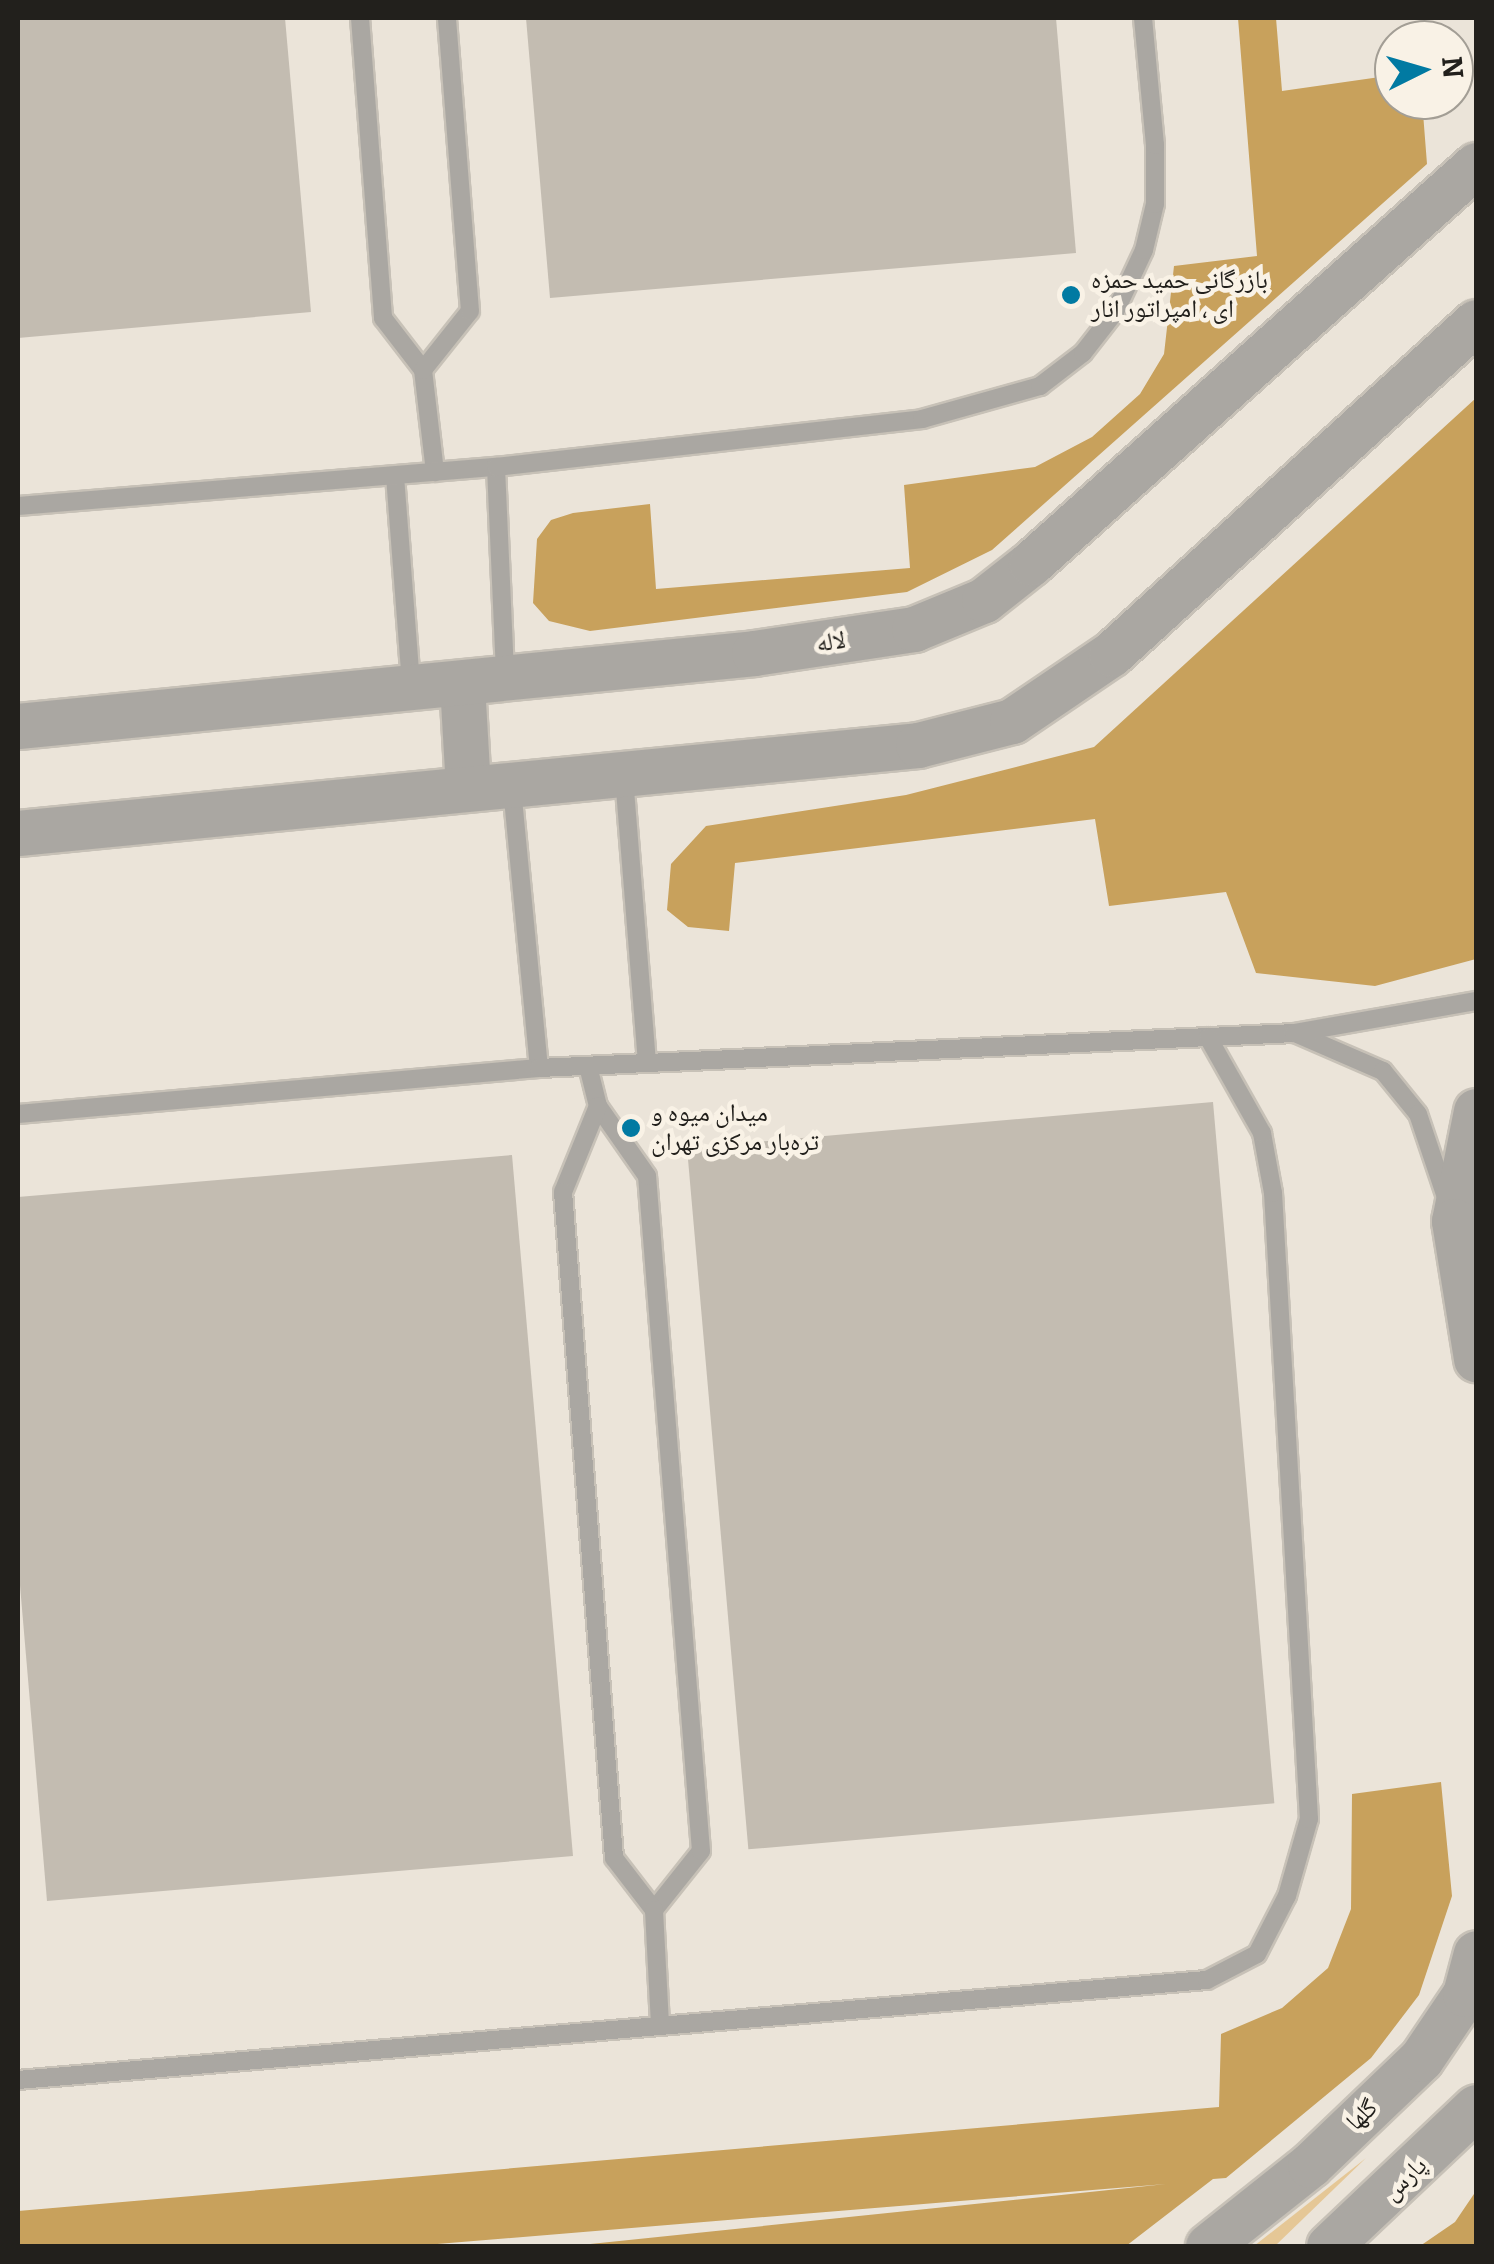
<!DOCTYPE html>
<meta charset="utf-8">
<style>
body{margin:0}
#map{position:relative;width:1494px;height:2264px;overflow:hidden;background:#ebe4d9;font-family:Bitter,"Noto Naskh Arabic",serif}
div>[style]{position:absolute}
.green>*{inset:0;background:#e5c796}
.forest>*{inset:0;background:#c8a15c}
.building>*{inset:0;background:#c3bcb1;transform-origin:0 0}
.roads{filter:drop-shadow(2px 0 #c7c1b7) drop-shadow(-2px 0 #c7c1b7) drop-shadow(0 2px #c7c1b7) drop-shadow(0 -2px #c7c1b7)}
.service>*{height:18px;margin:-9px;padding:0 9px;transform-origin:9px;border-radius:9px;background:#aaa7a2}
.tertiary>*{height:45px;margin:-22.5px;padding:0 22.5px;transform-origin:22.5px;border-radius:22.5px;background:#aaa7a2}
.dots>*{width:28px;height:28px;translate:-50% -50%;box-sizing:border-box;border:5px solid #f9f2e6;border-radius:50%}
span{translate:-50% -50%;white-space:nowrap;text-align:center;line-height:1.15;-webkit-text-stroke:9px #f9f2e6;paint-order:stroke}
.poi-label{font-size:25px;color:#22201c}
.left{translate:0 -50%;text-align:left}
.street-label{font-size:25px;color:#22201c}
.frame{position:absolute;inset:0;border:20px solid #22201c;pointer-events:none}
.north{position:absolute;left:1374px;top:20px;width:100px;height:100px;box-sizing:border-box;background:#f9f2e6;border:2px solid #a39e95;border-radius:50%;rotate:85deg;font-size:28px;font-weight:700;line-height:40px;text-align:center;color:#22201c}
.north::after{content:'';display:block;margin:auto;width:35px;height:45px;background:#017aa2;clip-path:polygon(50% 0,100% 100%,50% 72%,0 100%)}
</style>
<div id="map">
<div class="green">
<i style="clip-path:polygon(1366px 2158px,1275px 2246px,1254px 2246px)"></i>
</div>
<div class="forest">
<i style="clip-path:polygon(1238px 18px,1276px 18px,1282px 91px,1394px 75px,1394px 100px,1422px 100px,1427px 164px,992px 550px,907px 592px,590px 631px,549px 621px,533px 603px,537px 539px,551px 520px,573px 513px,650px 504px,656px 589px,910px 568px,904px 485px,1035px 467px,1092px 437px,1140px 394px,1164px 354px,1174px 266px,1257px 256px)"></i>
<i style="clip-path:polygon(1476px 398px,1476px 959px,1375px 986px,1256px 973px,1226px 892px,1109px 906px,1095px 819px,735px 863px,729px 931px,688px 927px,667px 910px,671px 864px,706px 826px,906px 795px,1094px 747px)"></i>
<i style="clip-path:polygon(1441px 1782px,1452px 1896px,1419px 1995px,1371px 2058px,1226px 2178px,1213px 2179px,1126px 2246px,571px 2246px,1166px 2184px,413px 2246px,18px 2246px,18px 2211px,1219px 2107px,1221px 2034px,1282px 2008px,1328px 1968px,1351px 1909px,1352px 1794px)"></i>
<i style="clip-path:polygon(1476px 2191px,1476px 2246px,1420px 2246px,1455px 2222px)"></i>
</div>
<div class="building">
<i style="clip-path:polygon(18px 18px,285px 18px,311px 312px,18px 338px)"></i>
<i style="clip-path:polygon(526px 18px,1056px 18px,1076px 253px,550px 298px)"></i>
<i style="left:1213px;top:1102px;width:704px;height:528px;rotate:85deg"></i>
<i style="clip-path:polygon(512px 1155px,573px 1856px,47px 1901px,18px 1562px,18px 1197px)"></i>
</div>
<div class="roads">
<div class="service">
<i style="left:360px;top:18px;width:301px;rotate:85.6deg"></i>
<i style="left:383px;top:318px;width:66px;rotate:52.4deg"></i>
<i style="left:423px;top:370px;width:103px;rotate:83.3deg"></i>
<i style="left:423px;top:370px;width:75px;rotate:-51.5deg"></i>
<i style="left:470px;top:311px;width:294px;rotate:-94.5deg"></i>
<i style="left:496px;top:467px;width:210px;rotate:87.5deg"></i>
<i style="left:395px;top:476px;width:210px;rotate:85.6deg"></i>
<i style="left:18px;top:506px;width:480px;rotate:-4.7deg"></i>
<i style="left:496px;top:467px;width:429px;rotate:-6.4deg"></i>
<i style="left:922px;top:419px;width:123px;rotate:-15.6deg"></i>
<i style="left:1040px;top:386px;width:54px;rotate:-37.5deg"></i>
<i style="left:1083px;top:353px;width:52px;rotate:-52deg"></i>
<i style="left:1115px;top:312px;width:68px;rotate:-64.9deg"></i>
<i style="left:1144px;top:250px;width:47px;rotate:-76.6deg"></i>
<i style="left:1155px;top:204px;width:59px;rotate:-90deg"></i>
<i style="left:1155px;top:145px;width:128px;rotate:-95.4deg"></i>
<i style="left:624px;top:777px;width:286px;rotate:85.4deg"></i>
<i style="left:512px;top:788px;width:281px;rotate:84.5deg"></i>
<i style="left:1295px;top:1033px;width:96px;rotate:23.4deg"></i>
<i style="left:1383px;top:1071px;width:55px;rotate:50.9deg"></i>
<i style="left:1418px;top:1114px;width:88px;rotate:71.4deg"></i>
<i style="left:588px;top:1066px;width:41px;rotate:76deg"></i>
<i style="left:18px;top:1114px;width:523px;rotate:-5.05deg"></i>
<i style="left:539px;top:1068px;width:756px;rotate:-2.65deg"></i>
<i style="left:1294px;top:1033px;width:185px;rotate:-10deg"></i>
<i style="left:654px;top:1910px;width:75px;rotate:-51.5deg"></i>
<i style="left:701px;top:1851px;width:677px;rotate:-94.57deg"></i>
<i style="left:647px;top:1176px;width:85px;rotate:-125deg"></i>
<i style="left:598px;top:1106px;width:93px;rotate:112.1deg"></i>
<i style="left:563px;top:1192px;width:668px;rotate:85.62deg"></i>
<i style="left:614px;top:1858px;width:66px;rotate:52.4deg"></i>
<i style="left:654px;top:1910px;width:116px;rotate:87deg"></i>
<i style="left:18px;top:2080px;width:1193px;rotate:-4.81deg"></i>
<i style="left:1207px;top:1980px;width:56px;rotate:-27.5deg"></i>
<i style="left:1257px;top:1954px;width:65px;rotate:-62.7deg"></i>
<i style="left:1287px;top:1896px;width:80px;rotate:-74.1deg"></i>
<i style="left:1309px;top:1819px;width:627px;rotate:-93.29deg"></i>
<i style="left:1273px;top:1193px;width:61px;rotate:-100.4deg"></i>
<i style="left:1262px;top:1133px;width:110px;rotate:-119.4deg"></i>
</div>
<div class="tertiary">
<i style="left:462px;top:684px;width:103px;rotate:86.7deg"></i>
<i style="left:18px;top:726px;width:740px;rotate:-5.66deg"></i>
<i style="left:754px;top:653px;width:162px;rotate:-8.5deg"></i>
<i style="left:914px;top:629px;width:76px;rotate:-22.5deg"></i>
<i style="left:984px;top:600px;width:60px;rotate:-38.2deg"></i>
<i style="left:1031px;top:563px;width:597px;rotate:-41.81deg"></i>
<i style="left:18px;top:833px;width:904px;rotate:-5.58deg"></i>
<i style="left:918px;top:745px;width:97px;rotate:-14.3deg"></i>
<i style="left:1012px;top:721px;width:120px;rotate:-34.1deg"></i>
<i style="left:1111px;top:654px;width:493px;rotate:-42.3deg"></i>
<i style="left:1476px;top:1111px;width:112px;rotate:101.3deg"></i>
<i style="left:1454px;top:1221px;width:140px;rotate:80.9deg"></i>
<i style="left:1208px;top:2246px;width:130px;rotate:-38.5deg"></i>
<i style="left:1310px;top:2165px;width:153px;rotate:-43.7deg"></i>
<i style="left:1421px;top:2059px;width:78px;rotate:-55.9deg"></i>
<i style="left:1465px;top:1994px;width:42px;rotate:-75deg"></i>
<i style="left:1329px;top:2246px;width:202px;rotate:-43.4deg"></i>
</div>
</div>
<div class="dots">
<i style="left:1071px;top:295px;background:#017aa2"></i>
<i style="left:631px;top:1128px;background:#017aa2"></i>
</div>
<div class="poi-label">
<span class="left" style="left:1091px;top:295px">بازرگانی حمید حمزه<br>ای ، امپراتور انار</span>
<span class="left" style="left:651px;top:1128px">میدان میوه و<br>تره‌بار مرکزی تهران</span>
</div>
<div class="street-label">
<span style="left:831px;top:642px;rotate:-8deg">لاله</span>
<span style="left:1362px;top:2115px;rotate:-44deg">گلها</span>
<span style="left:1405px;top:2179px;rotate:-44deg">پارس</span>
</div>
<div class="frame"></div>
<div class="north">N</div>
</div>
